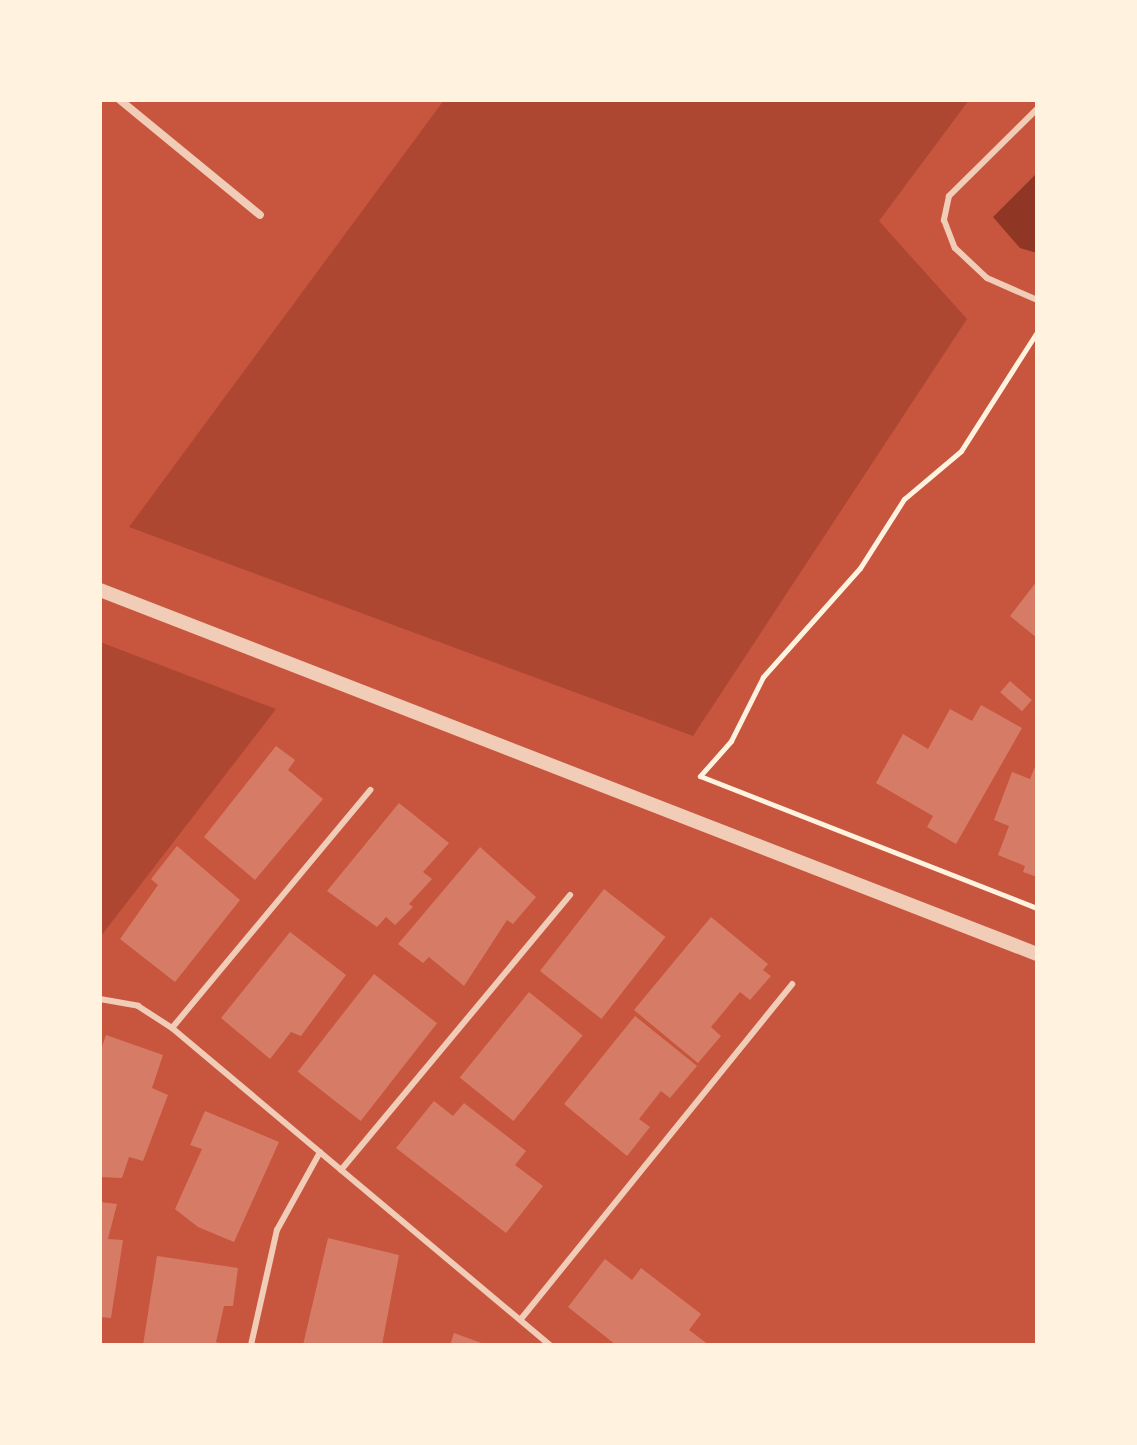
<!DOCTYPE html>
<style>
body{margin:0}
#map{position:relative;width:1137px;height:1445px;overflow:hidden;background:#c8553d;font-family:Cabin,sans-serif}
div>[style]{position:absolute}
.green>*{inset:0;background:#ae4732}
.water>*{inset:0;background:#8f3625}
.building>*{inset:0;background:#d67c66;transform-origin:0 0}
.path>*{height:5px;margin:-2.5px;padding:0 2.5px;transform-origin:2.5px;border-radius:2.5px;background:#fff3e0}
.service>*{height:6px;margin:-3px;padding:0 3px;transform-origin:3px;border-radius:3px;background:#f1ccb7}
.minor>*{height:8px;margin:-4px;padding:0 4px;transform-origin:4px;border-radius:4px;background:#f1ccb7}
.tertiary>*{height:14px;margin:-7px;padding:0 7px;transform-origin:7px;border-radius:7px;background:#f1ccb7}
span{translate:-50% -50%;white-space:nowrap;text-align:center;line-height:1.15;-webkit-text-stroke:8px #fff3e0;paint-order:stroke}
.frame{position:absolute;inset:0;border:102px solid #fff3e0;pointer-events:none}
</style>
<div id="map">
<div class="green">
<i style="clip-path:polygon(444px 100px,969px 100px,879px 221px,967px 319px,693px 736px,129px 527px)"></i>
<i style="clip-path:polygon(100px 642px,276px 709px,101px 936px,100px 935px)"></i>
</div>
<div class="water">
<i style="clip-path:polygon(1037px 173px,1037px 253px,1020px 248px,993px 217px)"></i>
</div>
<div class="building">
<i style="clip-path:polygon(1037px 581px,1037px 638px,1010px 616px)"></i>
<i style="left:1010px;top:681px;width:29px;height:15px;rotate:41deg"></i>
<i style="clip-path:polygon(981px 705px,1022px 728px,956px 844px,927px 827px,933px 816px,876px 783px,903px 734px,928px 749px,950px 709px,972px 721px)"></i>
<i style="clip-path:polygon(276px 746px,295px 760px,288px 770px,323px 799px,255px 880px,204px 837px)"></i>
<i style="clip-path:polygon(1037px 762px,1037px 877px,1023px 872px,1025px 866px,998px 855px,1009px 826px,994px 820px,1012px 772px,1030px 779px)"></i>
<i style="clip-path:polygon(399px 803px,449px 843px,423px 872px,432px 879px,409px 904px,413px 907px,395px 925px,386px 917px,377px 927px,327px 891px)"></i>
<i style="clip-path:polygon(177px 846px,240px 900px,175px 982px,120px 939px,158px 885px,151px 879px)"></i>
<i style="clip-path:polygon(480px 847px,536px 897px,513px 924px,507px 920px,464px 986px,429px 957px,423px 963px,398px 944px)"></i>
<i style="left:604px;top:889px;width:78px;height:104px;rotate:38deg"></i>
<i style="clip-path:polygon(711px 917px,768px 964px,763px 970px,771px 976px,750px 1000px,740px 992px,711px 1027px,721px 1036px,698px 1063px,634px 1010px)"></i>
<i style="clip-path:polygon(290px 932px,346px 975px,301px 1036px,291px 1032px,270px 1059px,221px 1018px)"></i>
<i style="left:374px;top:974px;width:80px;height:124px;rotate:38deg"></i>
<i style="left:529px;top:992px;width:69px;height:110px;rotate:39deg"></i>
<i style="clip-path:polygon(635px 1016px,697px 1066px,670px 1098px,661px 1091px,639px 1119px,650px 1127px,627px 1156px,564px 1104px)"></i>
<i style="clip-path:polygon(106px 1035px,163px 1055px,152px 1088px,168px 1095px,143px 1161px,129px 1157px,122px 1178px,100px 1177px,100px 1052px)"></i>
<i style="clip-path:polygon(434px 1101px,453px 1116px,464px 1103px,526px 1151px,515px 1165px,543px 1186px,506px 1233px,396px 1148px)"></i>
<i style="clip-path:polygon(205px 1111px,279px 1142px,234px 1242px,198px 1227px,175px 1209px,202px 1149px,190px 1145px)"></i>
<i style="clip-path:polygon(100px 1202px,117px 1204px,108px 1239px,123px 1240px,111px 1318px,100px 1317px)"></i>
<i style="clip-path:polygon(328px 1238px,399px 1255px,382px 1345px,303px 1345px)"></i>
<i style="clip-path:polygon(157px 1256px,238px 1268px,233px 1306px,224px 1306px,216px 1342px,227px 1345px,143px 1345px)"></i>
<i style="clip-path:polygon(605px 1259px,632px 1280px,641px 1268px,701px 1314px,689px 1330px,709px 1345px,616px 1345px,568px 1307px)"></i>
<i style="clip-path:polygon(454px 1333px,487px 1345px,450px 1345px)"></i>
</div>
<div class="path">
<i style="left:1037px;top:332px;width:141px;rotate:122.6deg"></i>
<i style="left:961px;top:451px;width:75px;rotate:139.9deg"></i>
<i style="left:904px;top:499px;width:82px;rotate:122.5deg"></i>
<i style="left:860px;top:568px;width:146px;rotate:131.7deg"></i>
<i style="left:763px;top:677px;width:72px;rotate:116.6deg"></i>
<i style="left:731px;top:741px;width:47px;rotate:131.5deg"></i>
<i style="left:700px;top:776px;width:362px;rotate:21.4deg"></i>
</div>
<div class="service">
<i style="left:1037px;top:109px;width:124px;rotate:135.3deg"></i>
<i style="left:949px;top:196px;width:25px;rotate:102deg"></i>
<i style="left:944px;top:220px;width:30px;rotate:69deg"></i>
<i style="left:955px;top:248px;width:44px;rotate:43.2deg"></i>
<i style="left:987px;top:278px;width:55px;rotate:23.7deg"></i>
<i style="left:100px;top:999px;width:39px;rotate:10deg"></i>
<i style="left:138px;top:1006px;width:40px;rotate:32.9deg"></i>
<i style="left:172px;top:1028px;width:493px;rotate:40deg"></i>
<i style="left:172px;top:1028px;width:310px;rotate:-50.2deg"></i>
<i style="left:341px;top:1170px;width:358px;rotate:-50.2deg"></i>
<i style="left:521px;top:1319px;width:431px;rotate:-51deg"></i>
<i style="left:251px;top:1345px;width:118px;rotate:-77.3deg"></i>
<i style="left:277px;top:1230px;width:89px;rotate:-61.1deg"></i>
</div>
<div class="minor">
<i style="left:120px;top:100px;width:181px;rotate:39.4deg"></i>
</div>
<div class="tertiary">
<i style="left:100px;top:590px;width:1005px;rotate:21.23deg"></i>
</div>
<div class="frame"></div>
</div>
